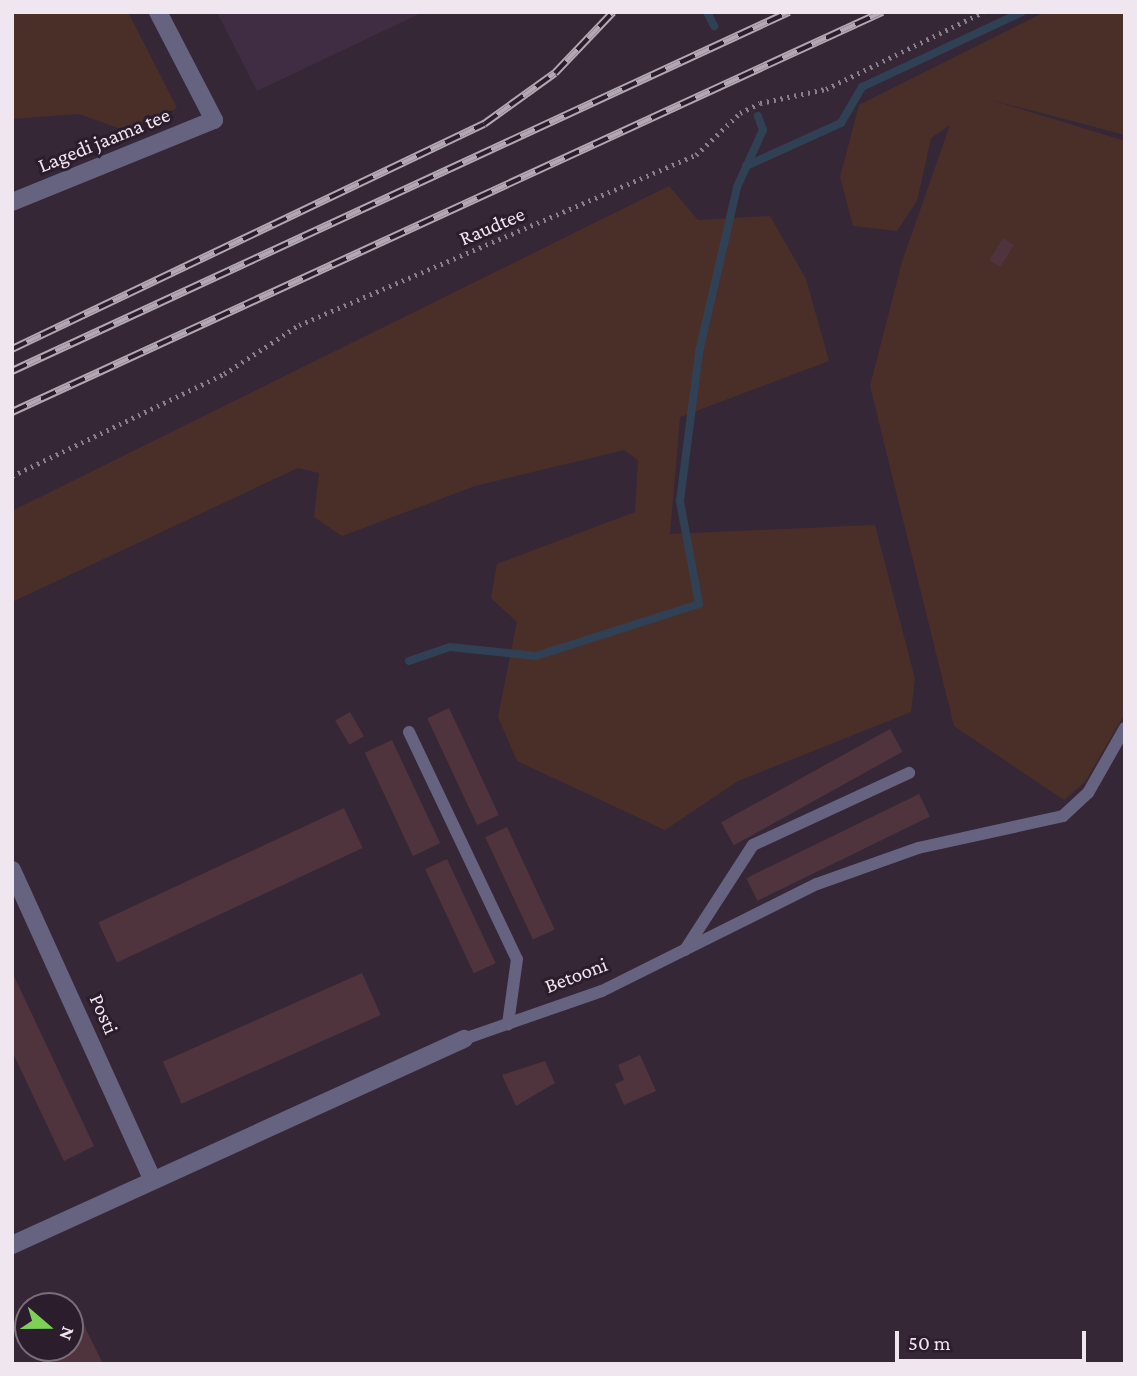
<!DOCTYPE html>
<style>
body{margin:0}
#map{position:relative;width:1137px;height:1376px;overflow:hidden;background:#362737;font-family:"Crimson Pro",serif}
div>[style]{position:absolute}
.built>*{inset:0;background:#412d43}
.green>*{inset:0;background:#4a2f29}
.stream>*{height:8px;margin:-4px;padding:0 4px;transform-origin:4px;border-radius:4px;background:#304156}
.building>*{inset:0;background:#4f343d;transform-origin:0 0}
.path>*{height:4.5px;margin-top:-2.25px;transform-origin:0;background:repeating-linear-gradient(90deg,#8c7f8c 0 2px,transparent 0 7px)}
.service>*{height:12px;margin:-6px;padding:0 6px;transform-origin:6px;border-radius:6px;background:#666381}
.minor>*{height:18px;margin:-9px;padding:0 9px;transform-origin:9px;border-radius:9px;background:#666381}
.tertiary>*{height:18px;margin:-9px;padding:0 9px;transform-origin:9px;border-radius:9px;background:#666381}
.rail>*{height:8px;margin-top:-4px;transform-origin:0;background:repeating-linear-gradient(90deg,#2c1d2d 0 16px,#b2a7b3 0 32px);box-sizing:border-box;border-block:2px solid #b2a7b3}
span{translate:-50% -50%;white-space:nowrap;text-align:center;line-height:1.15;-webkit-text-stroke:6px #2c1d2d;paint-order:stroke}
.street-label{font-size:21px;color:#f0e6f0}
.frame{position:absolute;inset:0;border:14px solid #f0e6f0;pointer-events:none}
.north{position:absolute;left:14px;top:1292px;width:70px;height:70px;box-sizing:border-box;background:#2c1d2d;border:2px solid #7a6d7b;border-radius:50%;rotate:110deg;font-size:19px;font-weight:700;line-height:28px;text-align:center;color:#f0e6f0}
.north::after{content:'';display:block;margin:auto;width:24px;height:32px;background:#7dd154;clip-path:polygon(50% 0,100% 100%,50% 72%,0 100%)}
.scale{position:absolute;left:895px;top:1331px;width:191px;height:32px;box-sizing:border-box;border:4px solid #f0e6f0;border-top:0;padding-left:9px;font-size:21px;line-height:24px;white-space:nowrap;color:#f0e6f0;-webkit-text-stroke:5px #2c1d2d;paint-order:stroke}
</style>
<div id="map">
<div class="built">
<i style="clip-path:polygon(217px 12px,423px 12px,257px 91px)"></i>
</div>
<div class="green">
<i style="clip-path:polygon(12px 12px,128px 12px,177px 108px,135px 134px,79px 114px,12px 119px)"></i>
<i style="clip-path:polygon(1045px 12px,1125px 12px,1125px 135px,988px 99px,1125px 141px,1125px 713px,1085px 782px,1064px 800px,954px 726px,870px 386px,902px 262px,950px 125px,931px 138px,917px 201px,897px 231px,853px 226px,840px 177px,859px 105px)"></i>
<i style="clip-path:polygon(669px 186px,698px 220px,770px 216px,806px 279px,829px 361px,680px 417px,670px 534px,875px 525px,915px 679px,911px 712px,738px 781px,665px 830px,517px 761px,498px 717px,517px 622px,491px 598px,497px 564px,635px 512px,638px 460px,624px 450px,475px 486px,342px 536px,314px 517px,319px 473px,298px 468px,12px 602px,12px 511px)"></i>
</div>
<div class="stream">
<i style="left:707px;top:12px;width:16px;rotate:63deg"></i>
<i style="left:746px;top:166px;width:104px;rotate:-24.4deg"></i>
<i style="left:841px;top:123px;width:42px;rotate:-59.7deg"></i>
<i style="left:862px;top:87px;width:177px;rotate:-25.1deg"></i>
<i style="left:409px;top:661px;width:43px;rotate:-18.9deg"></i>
<i style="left:450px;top:647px;width:86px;rotate:6deg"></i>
<i style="left:536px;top:656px;width:171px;rotate:-17.7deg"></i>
<i style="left:699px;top:604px;width:105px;rotate:-100.5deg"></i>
<i style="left:680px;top:501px;width:150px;rotate:-82.7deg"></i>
<i style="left:699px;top:352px;width:169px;rotate:-77deg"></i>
<i style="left:737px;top:187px;width:63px;rotate:-65.5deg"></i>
<i style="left:763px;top:130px;width:15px;rotate:-110deg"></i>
</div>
<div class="building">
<i style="left:1003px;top:238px;width:13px;height:26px;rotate:32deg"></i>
<i style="left:449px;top:708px;width:118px;height:24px;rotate:65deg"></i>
<i style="left:350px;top:712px;width:28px;height:17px;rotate:60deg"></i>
<i style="left:890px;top:729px;width:26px;height:193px;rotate:61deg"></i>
<i style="left:392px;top:740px;width:114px;height:30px;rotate:65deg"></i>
<i style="left:919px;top:794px;width:25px;height:192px;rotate:64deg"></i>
<i style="left:344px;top:808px;width:44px;height:271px;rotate:65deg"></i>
<i style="left:507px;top:827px;width:113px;height:24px;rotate:65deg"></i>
<i style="left:447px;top:859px;width:115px;height:24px;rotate:65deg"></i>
<i style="clip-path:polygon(12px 972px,94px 1146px,64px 1161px,12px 1051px)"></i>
<i style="left:362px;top:973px;width:46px;height:218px;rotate:66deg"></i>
<i style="clip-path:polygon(640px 1055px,656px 1091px,624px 1105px,615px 1084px,624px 1080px,618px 1065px)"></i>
<i style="clip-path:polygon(545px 1061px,555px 1083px,516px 1106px,502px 1075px)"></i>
<i style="clip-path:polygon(81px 1319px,103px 1364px,54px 1364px,47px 1351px,70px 1348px,70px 1325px)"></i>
</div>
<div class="path">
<i style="left:12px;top:476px;width:235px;rotate:-25.7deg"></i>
<i style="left:224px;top:374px;width:90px;rotate:-33.2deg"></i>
<i style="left:299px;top:325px;width:432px;rotate:-23.2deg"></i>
<i style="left:696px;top:155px;width:61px;rotate:-43.7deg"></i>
<i style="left:740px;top:113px;width:22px;rotate:-27deg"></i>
<i style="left:760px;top:103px;width:67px;rotate:-12deg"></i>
<i style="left:826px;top:89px;width:175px;rotate:-26.1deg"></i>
</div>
<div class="service">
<i style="left:409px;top:732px;width:251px;rotate:64.6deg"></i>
<i style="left:517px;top:959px;width:66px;rotate:97.9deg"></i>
<i style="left:685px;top:950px;width:125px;rotate:-57.1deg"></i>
<i style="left:753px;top:845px;width:172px;rotate:-24.8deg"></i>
<i style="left:464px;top:1039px;width:146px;rotate:-19.2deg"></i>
<i style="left:602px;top:991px;width:240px;rotate:-26.5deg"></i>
<i style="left:817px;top:884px;width:107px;rotate:-19.6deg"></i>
<i style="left:918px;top:848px;width:148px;rotate:-12.4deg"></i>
<i style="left:1063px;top:816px;width:34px;rotate:-43deg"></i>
<i style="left:1088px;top:793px;width:75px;rotate:-60.4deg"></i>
</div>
<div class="minor">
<i style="left:12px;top:870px;width:337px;rotate:65.6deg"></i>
<i style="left:12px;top:1245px;width:497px;rotate:-24.5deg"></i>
</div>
<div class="tertiary">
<i style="left:12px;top:202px;width:218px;rotate:-22.1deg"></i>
<i style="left:214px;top:120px;width:122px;rotate:-117.4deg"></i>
</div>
<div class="rail">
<i style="left:12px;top:349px;width:523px;rotate:-25.49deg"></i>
<i style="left:484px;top:124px;width:87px;rotate:-35.7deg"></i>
<i style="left:555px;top:73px;width:84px;rotate:-46.4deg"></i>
<i style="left:12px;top:371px;width:856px;rotate:-24.8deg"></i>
<i style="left:12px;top:412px;width:958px;rotate:-24.69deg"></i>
</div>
<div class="street-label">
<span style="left:104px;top:140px;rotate:-22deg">Lagedi jaama tee</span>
<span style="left:492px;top:226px;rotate:-23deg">Raudtee</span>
<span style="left:576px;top:975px;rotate:-21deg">Betooni</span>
<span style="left:104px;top:1014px;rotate:66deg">Posti</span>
</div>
<div class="frame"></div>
<div class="north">N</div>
<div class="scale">50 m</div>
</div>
